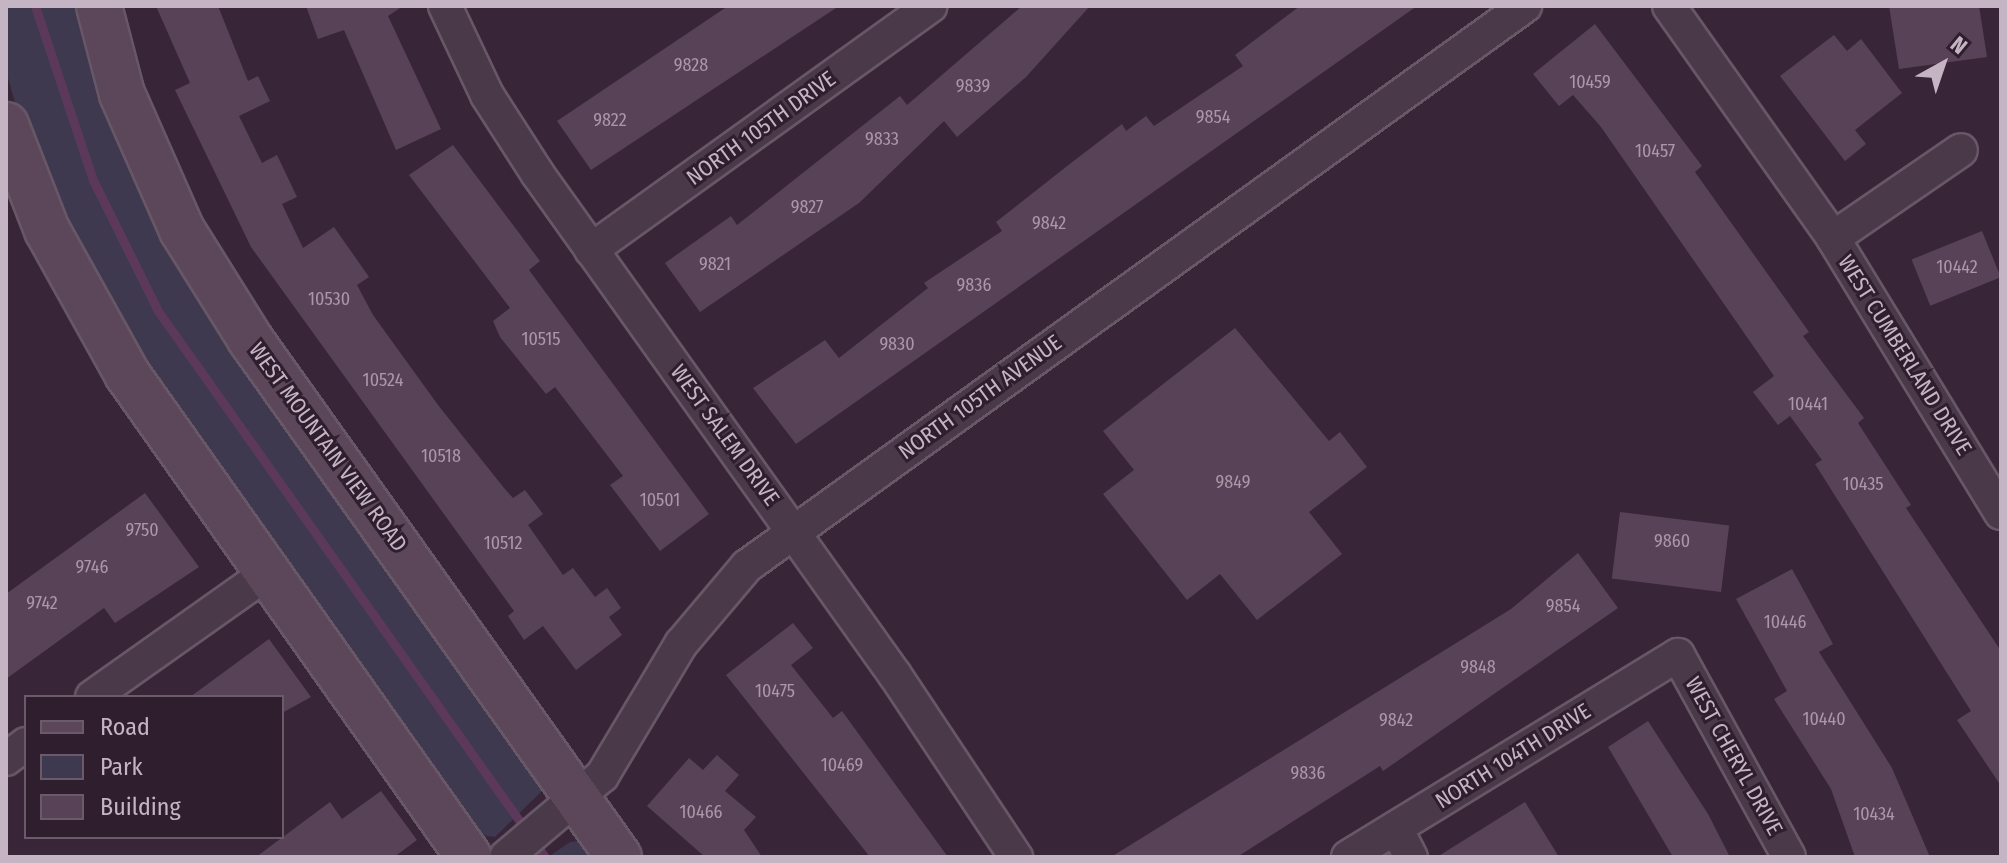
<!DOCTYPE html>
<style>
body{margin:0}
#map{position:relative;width:2007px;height:863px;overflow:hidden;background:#392538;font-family:"Fira Sans Condensed",sans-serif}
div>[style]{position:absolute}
.green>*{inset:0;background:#3e394e}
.stream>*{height:9px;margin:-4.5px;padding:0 4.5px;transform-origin:4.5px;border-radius:4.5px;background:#5c395b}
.building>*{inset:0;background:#584257;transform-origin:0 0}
.roads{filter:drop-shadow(2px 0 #675767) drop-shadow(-2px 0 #675767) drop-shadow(0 2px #675767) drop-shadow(0 -2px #675767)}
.street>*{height:32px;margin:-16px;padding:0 16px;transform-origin:16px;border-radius:16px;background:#493949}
.secondary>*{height:44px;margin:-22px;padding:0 22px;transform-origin:22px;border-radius:22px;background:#5c475a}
span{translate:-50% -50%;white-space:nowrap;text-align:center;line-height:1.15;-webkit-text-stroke:6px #2e1e2e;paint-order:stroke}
.number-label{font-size:18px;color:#aa98a9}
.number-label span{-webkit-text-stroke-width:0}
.street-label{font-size:22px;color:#c5b4c4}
.frame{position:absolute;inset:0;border:8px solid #c5b4c4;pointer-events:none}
.legend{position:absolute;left:24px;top:695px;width:260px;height:144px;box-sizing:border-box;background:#2e1e2e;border:2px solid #6a5a6a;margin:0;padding:10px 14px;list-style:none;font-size:24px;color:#c5b4c4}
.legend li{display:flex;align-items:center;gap:16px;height:40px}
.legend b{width:40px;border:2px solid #6a5a6a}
.north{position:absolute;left:1903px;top:24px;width:80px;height:80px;-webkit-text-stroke:6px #2e1e2e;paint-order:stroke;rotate:40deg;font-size:22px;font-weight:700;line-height:32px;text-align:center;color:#c5b4c4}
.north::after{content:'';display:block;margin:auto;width:28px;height:36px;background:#c5b4c4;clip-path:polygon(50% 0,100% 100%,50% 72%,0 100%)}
</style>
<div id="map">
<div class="green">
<i style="clip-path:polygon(6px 6px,86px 6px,97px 48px,544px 789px,495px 837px,480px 835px,230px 493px,100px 296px,18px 113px,6px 71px)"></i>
<i style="clip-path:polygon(579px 841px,604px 857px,548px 857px,570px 842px)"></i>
</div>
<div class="stream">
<i style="left:35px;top:6px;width:183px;rotate:71.6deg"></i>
<i style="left:93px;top:180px;width:146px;rotate:63.6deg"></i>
<i style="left:158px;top:311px;width:669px;rotate:54.67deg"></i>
</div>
<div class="building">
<i style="clip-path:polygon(156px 6px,218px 6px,248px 81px,258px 76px,270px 101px,239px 116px,262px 163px,277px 155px,297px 197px,282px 204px,303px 248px,334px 227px,369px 277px,357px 285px,373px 315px,438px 405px,504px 488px,513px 498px,525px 490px,543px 514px,528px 525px,563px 575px,573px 568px,595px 597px,607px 588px,621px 608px,609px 617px,622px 635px,576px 670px,543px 626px,524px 640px,508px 616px,514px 611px,251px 247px,175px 90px,190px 83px)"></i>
<i style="clip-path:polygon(306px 6px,403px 6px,388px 16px,441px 129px,396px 150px,344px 30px,318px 39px)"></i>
<i style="clip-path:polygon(728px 6px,839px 6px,591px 170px,557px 121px)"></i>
<i style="clip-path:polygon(1022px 6px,1090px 6px,1026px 77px,957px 137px,944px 121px,859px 203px,700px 312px,665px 263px,731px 216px,737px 225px,900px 96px,907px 105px)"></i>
<i style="clip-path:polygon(1300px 6px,1417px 6px,796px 444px,753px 388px,825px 340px,839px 358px,928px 288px,924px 283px,1002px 231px,996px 222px,1071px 163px,1122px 124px,1126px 131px,1146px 116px,1154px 126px,1243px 66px,1235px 55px)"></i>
<i style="clip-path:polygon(1889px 6px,1979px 6px,1987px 57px,1899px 69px)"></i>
<i style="clip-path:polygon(1595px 24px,1702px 166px,1695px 172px,1809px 332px,1803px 336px,1864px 418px,1858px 423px,1911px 505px,1906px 508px,2001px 651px,2001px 786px,1957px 720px,1971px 711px,1815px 464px,1822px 460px,1790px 416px,1778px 425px,1753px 392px,1774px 376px,1601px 127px,1573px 95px,1559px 106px,1533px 74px)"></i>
<i style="clip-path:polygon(1834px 35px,1847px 51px,1861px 39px,1902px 93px,1855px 130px,1866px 144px,1845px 161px,1780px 76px)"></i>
<i style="clip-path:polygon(453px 145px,540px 261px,529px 270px,709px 514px,660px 551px,610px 485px,623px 476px,555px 387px,546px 394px,500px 337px,493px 321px,510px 308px,409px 175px)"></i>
<i style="left:1982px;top:231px;width:50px;height:76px;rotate:68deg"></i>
<i style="clip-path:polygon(1235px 328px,1329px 441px,1340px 432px,1367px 467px,1309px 512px,1342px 554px,1257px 620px,1220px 574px,1187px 600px,1103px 494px,1134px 470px,1103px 431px)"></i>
<i style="clip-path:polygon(145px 493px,199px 567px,115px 623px,104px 608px,6px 679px,6px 594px)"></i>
<i style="left:1620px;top:512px;width:110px;height:67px;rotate:7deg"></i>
<i style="clip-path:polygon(1578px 553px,1618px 608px,1383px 771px,1380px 766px,1237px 857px,1111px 857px,1511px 609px)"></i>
<i style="clip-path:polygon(1792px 569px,1833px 644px,1819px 652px,1892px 768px,1930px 857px,1855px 857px,1831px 789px,1774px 699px,1787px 691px,1736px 599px)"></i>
<i style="clip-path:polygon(793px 623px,813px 648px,791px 665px,833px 718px,842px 711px,948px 857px,870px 857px,726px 675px)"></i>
<i style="clip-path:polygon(269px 639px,311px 697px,282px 713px,282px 697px,190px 697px)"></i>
<i style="clip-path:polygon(1648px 721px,1708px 814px,1730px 857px,1673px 857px,1608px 747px)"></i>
<i style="clip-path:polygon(717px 755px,739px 775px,725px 791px,756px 817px,744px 830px,762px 857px,705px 857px,647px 806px,689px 758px,703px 770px)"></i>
<i style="clip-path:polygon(381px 791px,417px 840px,394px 857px,256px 857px,330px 802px,342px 819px)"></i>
<i style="clip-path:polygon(1525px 802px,1559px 857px,1437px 857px)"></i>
</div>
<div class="roads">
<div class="street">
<i style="left:445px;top:6px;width:98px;rotate:64.7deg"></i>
<i style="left:487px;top:95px;width:93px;rotate:57.3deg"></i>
<i style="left:537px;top:173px;width:617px;rotate:54.51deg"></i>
<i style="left:895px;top:675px;width:219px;rotate:56.4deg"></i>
<i style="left:1669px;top:6px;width:284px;rotate:54.7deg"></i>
<i style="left:1833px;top:238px;width:322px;rotate:58.6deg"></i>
<i style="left:1833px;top:238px;width:155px;rotate:-34.5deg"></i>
<i style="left:591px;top:250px;width:418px;rotate:-35.7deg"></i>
<i style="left:92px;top:697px;width:211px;rotate:-35.3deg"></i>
<i style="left:6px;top:759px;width:25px;rotate:-37deg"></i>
<i style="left:1396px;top:828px;width:33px;rotate:63deg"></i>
<i style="left:506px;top:857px;width:126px;rotate:-40.2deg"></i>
<i style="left:602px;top:776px;width:154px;rotate:-59.1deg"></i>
<i style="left:681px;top:644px;width:102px;rotate:-49.8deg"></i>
<i style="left:747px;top:566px;width:959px;rotate:-35.75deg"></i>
<i style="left:1348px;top:857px;width:387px;rotate:-31.5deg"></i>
<i style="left:1678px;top:655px;width:230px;rotate:61.2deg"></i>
</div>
<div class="secondary">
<i style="left:99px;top:6px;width:91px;rotate:75.4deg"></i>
<i style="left:122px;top:94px;width:149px;rotate:66.2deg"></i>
<i style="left:182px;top:230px;width:128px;rotate:58deg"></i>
<i style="left:250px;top:339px;width:636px;rotate:54.54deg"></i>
<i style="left:6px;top:125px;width:113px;rotate:68.7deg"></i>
<i style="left:47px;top:230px;width:165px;rotate:60.9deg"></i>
<i style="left:127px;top:374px;width:592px;rotate:54.7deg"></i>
</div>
</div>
<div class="number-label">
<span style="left:691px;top:65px">9828</span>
<span style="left:1590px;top:82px">10459</span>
<span style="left:973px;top:86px">9839</span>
<span style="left:1213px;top:117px">9854</span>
<span style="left:610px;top:120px">9822</span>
<span style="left:882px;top:139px">9833</span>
<span style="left:1655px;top:151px">10457</span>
<span style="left:807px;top:207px">9827</span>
<span style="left:1049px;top:223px">9842</span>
<span style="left:715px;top:264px">9821</span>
<span style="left:1957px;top:267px">10442</span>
<span style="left:974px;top:285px">9836</span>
<span style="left:329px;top:299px">10530</span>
<span style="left:541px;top:339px">10515</span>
<span style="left:897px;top:344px">9830</span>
<span style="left:383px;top:380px">10524</span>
<span style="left:1808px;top:404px">10441</span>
<span style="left:441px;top:456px">10518</span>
<span style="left:1233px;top:482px">9849</span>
<span style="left:1863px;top:484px">10435</span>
<span style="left:660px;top:500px">10501</span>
<span style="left:142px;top:530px">9750</span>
<span style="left:1672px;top:541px">9860</span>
<span style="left:503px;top:543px">10512</span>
<span style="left:92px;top:567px">9746</span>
<span style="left:42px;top:603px">9742</span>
<span style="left:1563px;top:606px">9854</span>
<span style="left:1785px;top:622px">10446</span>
<span style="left:1478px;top:667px">9848</span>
<span style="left:775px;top:691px">10475</span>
<span style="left:1824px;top:719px">10440</span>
<span style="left:1396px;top:720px">9842</span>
<span style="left:842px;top:765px">10469</span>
<span style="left:1308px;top:773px">9836</span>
<span style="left:701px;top:812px">10466</span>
<span style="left:1874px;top:814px">10434</span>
</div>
<div class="street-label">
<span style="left:761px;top:128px;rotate:-36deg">NORTH 105TH DRIVE</span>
<span style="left:1905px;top:355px;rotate:58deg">WEST CUMBERLAND DRIVE</span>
<span style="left:980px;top:397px;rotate:-36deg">NORTH 105TH AVENUE</span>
<span style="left:725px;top:435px;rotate:54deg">WEST SALEM DRIVE</span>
<span style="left:328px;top:447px;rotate:54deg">WEST MOUNTAIN VIEW ROAD</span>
<span style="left:1513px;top:756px;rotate:-32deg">NORTH 104TH DRIVE</span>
<span style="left:1734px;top:756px;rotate:61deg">WEST CHERYL DRIVE</span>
</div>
<div class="frame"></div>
<ul class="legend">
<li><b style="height:10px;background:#5c475a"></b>Road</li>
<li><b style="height:22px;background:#3e394e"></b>Park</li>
<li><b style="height:22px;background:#584257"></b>Building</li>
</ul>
<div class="north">N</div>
</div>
